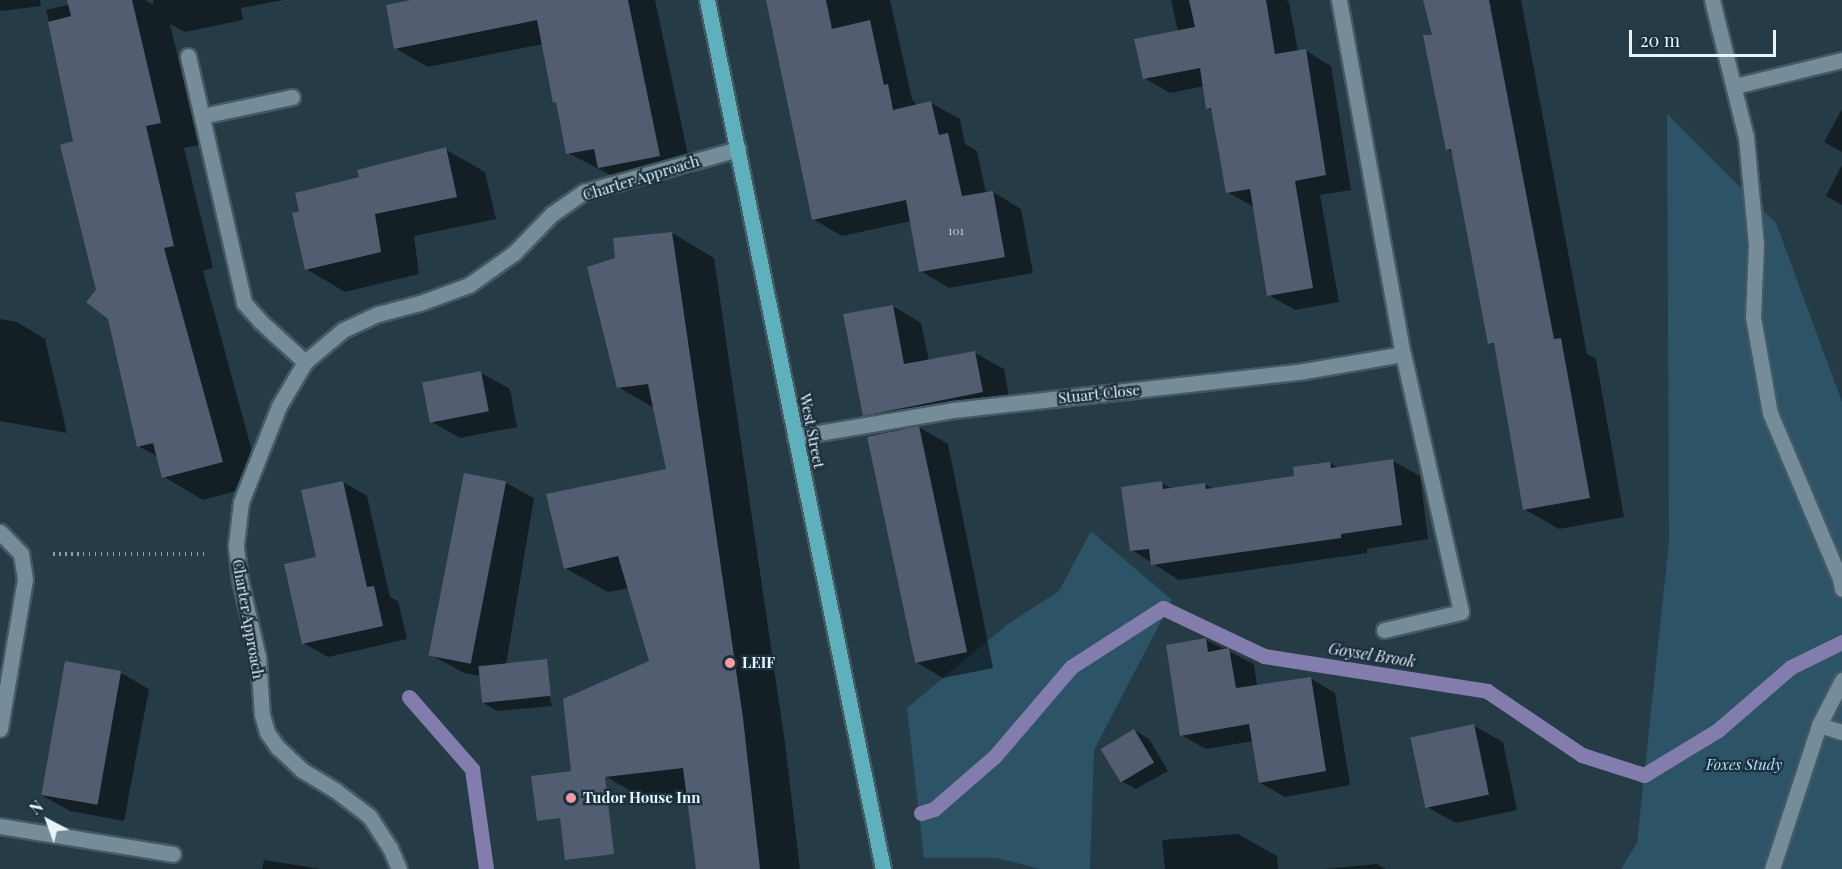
<!DOCTYPE html>
<style>
body{margin:0}
#map{position:relative;width:1842px;height:869px;overflow:hidden;background:#253b46;font-family:"Playfair Display",serif}
div>[style]{position:absolute}
.green>*{inset:0;background:#2d5367}
.shadow>*{inset:0;background:#0007}
.stream>*{height:15px;margin:-7.5px;padding:0 7.5px;transform-origin:7.5px;border-radius:7.5px;background:#837dad}
.building>*{inset:0;background:#525d71;transform-origin:0 0}
.path>*{height:4px;margin-top:-2px;transform-origin:0;background:repeating-linear-gradient(90deg,#8fa0a9 0 1.5px,transparent 0 6px)}
.roads{filter:drop-shadow(2px 0 #455962) drop-shadow(-2px 0 #455962) drop-shadow(0 2px #455962) drop-shadow(0 -2px #455962)}
.service>*{height:15px;margin:-7.5px;padding:0 7.5px;transform-origin:7.5px;border-radius:7.5px;background:#758d9a}
.minor>*{height:15px;margin:-7.5px;padding:0 7.5px;transform-origin:7.5px;border-radius:7.5px;background:#758d9a}
.primary>*{height:15px;margin:-7.5px;padding:0 7.5px;transform-origin:7.5px;border-radius:7.5px;background:#5eb0bc}
.dots>*{width:16px;height:16px;translate:-50% -50%;box-sizing:border-box;border:3px solid #1b303c;border-radius:50%}
span{translate:-50% -50%;white-space:nowrap;text-align:center;line-height:1.15;-webkit-text-stroke:4.5px #1b303c;paint-order:stroke}
.number-label{font-size:12px;color:#c2ced8}
.number-label span{-webkit-text-stroke-width:0}
.street-label{font-size:15px;color:#e7f4fb}
.poi-label{font-size:15px;color:#e7f4fb;font-weight:700}
.left{translate:0 -50%;text-align:left}
.park-label{font-size:15px;color:#b3e3fd;font-style:italic}
.water-label{font-size:16px;color:#e1dffd;font-style:italic}
.north{position:absolute;left:18px;top:791px;width:60px;height:60px;-webkit-text-stroke:4px #1b303c;paint-order:stroke;rotate:319deg;font-size:16px;font-weight:700;line-height:24px;text-align:center;color:#e7f4fb}
.north::after{content:'';display:block;margin:auto;width:21px;height:27px;background:#e7f4fb;clip-path:polygon(50% 0,100% 100%,50% 72%,0 100%)}
.scale{position:absolute;left:1629px;top:30px;width:147px;height:27px;box-sizing:border-box;border:3px solid #e7f4fb;border-top:0;padding-left:8px;font-size:18px;line-height:21px;white-space:nowrap;color:#e7f4fb;-webkit-text-stroke:4px #1b303c;paint-order:stroke}
</style>
<div id="map">
<div class="green">
<i style="clip-path:polygon(1667px 114px,1776px 223px,1842px 402px,1842px 869px,1621px 869px,1637px 843px,1669px 542px)"></i>
<i style="clip-path:polygon(1091px 531px,1172px 600px,1094px 750px,1090px 869px,1040px 869px,997px 858px,924px 858px,907px 708px,1008px 624px,1059px 591px)"></i>
</div>
<div class="shadow">
<i style="clip-path:polygon(0 0,40px 0,41px 6px,0 11px)"></i>
<i style="clip-path:polygon(88px 0,145px 0,154px 5px,153px 0,284px 0,241px 8px,243px 20px,185px 32px,170px 24px,199px 145px,184px 148px,213px 268px,203px 271px,261px 484px,203px 500px,164px 477px,158px 457px,138px 446px,109px 318px,98px 290px,75px 143px,62px 87px,65px 86px,46px 10px)"></i>
<i style="clip-path:polygon(418px 0,655px 0,692px 174px,632px 186px,568px 153px,543px 44px,428px 67px,395px 48px)"></i>
<i style="clip-path:polygon(767px 0,890px 0,912px 99px,917px 106px,931px 103px,960px 119px,965px 144px,977px 151px,986px 193px,993px 192px,1021px 209px,1033px 273px,949px 288px,921px 271px,911px 221px,842px 236px,813px 219px)"></i>
<i style="clip-path:polygon(1171px 0,1286px 0,1289px 2px,1298px 52px,1305px 50px,1331px 66px,1351px 190px,1320px 195px,1339px 302px,1295px 310px,1268px 295px,1254px 207px,1227px 192px,1213px 111px,1207px 108px,1204px 86px,1170px 93px,1144px 78px,1178px 32px)"></i>
<i style="clip-path:polygon(1425px 0,1521px 0,1587px 354px,1596px 359px,1624px 517px,1559px 529px,1524px 509px,1496px 346px,1490px 343px,1453px 153px,1447px 149px,1433px 36px)"></i>
<i style="clip-path:polygon(1842px 109px,1842px 152px,1824px 142px)"></i>
<i style="clip-path:polygon(445px 149px,485px 172px,496px 219px,414px 236px,419px 274px,345px 292px,306px 269px)"></i>
<i style="clip-path:polygon(1842px 165px,1842px 205px,1826px 196px)"></i>
<i style="clip-path:polygon(672px 233px,714px 258px,785px 743px,800px 869px,697px 869px,688px 796px,648px 801px,605px 776px,650px 662px,629px 588px,608px 592px,565px 568px,667px 470px,654px 408px,618px 387px,617px 259px)"></i>
<i style="clip-path:polygon(893px 306px,921px 323px,929px 361px,975px 353px,1004px 369px,1011px 408px,917px 426px,948px 444px,993px 668px,943px 678px,914px 661px,893px 432px,864px 415px)"></i>
<i style="clip-path:polygon(0 319px,17px 322px,45px 339px,67px 433px,0 421px)"></i>
<i style="clip-path:polygon(481px 373px,510px 389px,517px 427px,460px 438px,432px 422px)"></i>
<i style="clip-path:polygon(1393px 461px,1420px 476px,1428px 539px,1367px 549px,1367px 553px,1179px 580px,1132px 550px,1162px 483px,1172px 489px,1205px 484px,1214px 489px,1296px 477px,1330px 463px,1339px 468px)"></i>
<i style="clip-path:polygon(343px 482px,367px 496px,390px 597px,398px 601px,407px 639px,328px 657px,303px 643px,318px 558px)"></i>
<i style="clip-path:polygon(505px 482px,534px 498px,506px 665px,543px 671px,552px 706px,497px 711px,483px 703px,480px 676px,464px 673px,435px 657px)"></i>
<i style="clip-path:polygon(1206px 640px,1254px 664px,1257px 686px,1310px 678px,1335px 693px,1350px 785px,1285px 797px,1260px 783px,1253px 741px,1206px 749px,1181px 735px)"></i>
<i style="clip-path:polygon(121px 673px,149px 689px,124px 821px,70px 811px,41px 795px)"></i>
<i style="clip-path:polygon(1474px 726px,1503px 742px,1517px 810px,1456px 823px,1427px 807px)"></i>
<i style="clip-path:polygon(1134px 730px,1149px 739px,1168px 771px,1136px 789px,1121px 781px)"></i>
<i style="clip-path:polygon(1238px 834px,1277px 856px,1278px 869px,1165px 869px,1162px 840px)"></i>
<i style="clip-path:polygon(264px 860px,322px 869px,262px 869px)"></i>
<i style="clip-path:polygon(1377px 864px,1386px 869px,1324px 869px)"></i>
</div>
<div class="stream">
<i style="left:409px;top:697px;width:96px;rotate:48.8deg"></i>
<i style="left:472px;top:769px;width:101px;rotate:82deg"></i>
<i style="left:921px;top:813px;width:14px;rotate:-17deg"></i>
<i style="left:934px;top:809px;width:81px;rotate:-41deg"></i>
<i style="left:995px;top:756px;width:117px;rotate:-49.5deg"></i>
<i style="left:1071px;top:667px;width:109px;rotate:-32.7deg"></i>
<i style="left:1163px;top:608px;width:112px;rotate:25.4deg"></i>
<i style="left:1264px;top:656px;width:226px;rotate:8.9deg"></i>
<i style="left:1487px;top:691px;width:115px;rotate:34deg"></i>
<i style="left:1582px;top:755px;width:65px;rotate:17.9deg"></i>
<i style="left:1644px;top:775px;width:87px;rotate:-31.3deg"></i>
<i style="left:1718px;top:730px;width:96px;rotate:-40.8deg"></i>
<i style="left:1791px;top:667px;width:57px;rotate:-26.1deg"></i>
</div>
<div class="building">
<i style="clip-path:polygon(67px 0,132px 0,161px 123px,146px 126px,174px 246px,164px 248px,223px 462px,162px 478px,153px 443px,137px 447px,108px 319px,86px 302px,96px 290px,60px 145px,73px 141px,48px 22px,71px 16px)"></i>
<i style="clip-path:polygon(411px 0,628px 0,660px 156px,598px 168px,594px 149px,566px 154px,556px 102px,553px 103px,537px 20px,394px 49px,386px 5px)"></i>
<i style="clip-path:polygon(766px 0,826px 0,832px 29px,870px 20px,884px 85px,888px 84px,893px 110px,931px 101px,939px 135px,948px 133px,962px 196px,993px 191px,1005px 257px,919px 272px,906px 200px,812px 220px)"></i>
<i style="clip-path:polygon(1189px 0,1266px 0,1275px 54px,1306px 49px,1326px 175px,1295px 181px,1313px 288px,1267px 296px,1250px 189px,1226px 193px,1211px 108px,1206px 109px,1200px 68px,1143px 79px,1134px 39px,1195px 27px)"></i>
<i style="clip-path:polygon(1423px 0,1489px 0,1554px 339px,1561px 338px,1590px 498px,1523px 510px,1494px 343px,1488px 344px,1451px 149px,1446px 150px,1423px 35px,1432px 35px)"></i>
<i style="clip-path:polygon(446px 147px,457px 197px,375px 214px,381px 252px,305px 270px,292px 213px,299px 211px,295px 193px,359px 177px,357px 170px)"></i>
<i style="clip-path:polygon(672px 232px,743px 718px,760px 869px,696px 869px,683px 768px,605px 777px,614px 854px,565px 860px,560px 818px,537px 821px,531px 776px,571px 771px,563px 699px,649px 661px,618px 556px,564px 569px,546px 494px,666px 469px,648px 384px,617px 388px,587px 267px,615px 258px,613px 238px)"></i>
<i style="clip-path:polygon(893px 305px,904px 364px,975px 351px,983px 392px,863px 416px,843px 314px)"></i>
<i style="left:481px;top:371px;width:41px;height:60px;rotate:79deg"></i>
<i style="left:919px;top:426px;width:231px;height:53px;rotate:78deg"></i>
<i style="clip-path:polygon(1393px 459px,1402px 525px,1341px 534px,1341px 538px,1151px 565px,1149px 549px,1130px 551px,1121px 487px,1162px 481px,1163px 489px,1205px 483px,1206px 489px,1294px 476px,1293px 467px,1330px 462px,1331px 468px)"></i>
<i style="left:464px;top:473px;width:43px;height:186px;rotate:11deg"></i>
<i style="clip-path:polygon(343px 481px,367px 587px,374px 586px,383px 626px,302px 644px,284px 564px,316px 557px,301px 490px)"></i>
<i style="clip-path:polygon(1206px 638px,1208px 652px,1229px 648px,1236px 688px,1311px 677px,1326px 771px,1259px 783px,1249px 724px,1180px 736px,1166px 645px)"></i>
<i style="left:547px;top:659px;width:37px;height:69px;rotate:84deg"></i>
<i style="left:65px;top:661px;width:57px;height:136px;rotate:10deg"></i>
<i style="left:1474px;top:724px;width:72px;height:65px;rotate:78deg"></i>
<i style="left:1134px;top:729px;width:39px;height:39px;rotate:59deg"></i>
</div>
<div class="path">
<i style="left:53px;top:554px;width:152px"></i>
</div>
<div class="roads">
<div class="service">
<i style="left:1712px;top:0;width:141px;rotate:76.1deg"></i>
<i style="left:1746px;top:137px;width:108px;rotate:84.7deg"></i>
<i style="left:1756px;top:245px;width:72px;rotate:92.4deg"></i>
<i style="left:1753px;top:317px;width:97px;rotate:80deg"></i>
<i style="left:1770px;top:413px;width:180px;rotate:67.1deg"></i>
<i style="left:1840px;top:579px;width:10px;rotate:79deg"></i>
<i style="left:1735px;top:86px;width:110px;rotate:-13.7deg"></i>
<i style="left:1819px;top:725px;width:24px;rotate:17deg"></i>
<i style="left:0;top:826px;width:175px;rotate:9.2deg"></i>
<i style="left:1772px;top:869px;width:151px;rotate:-71.9deg"></i>
<i style="left:1819px;top:725px;width:51px;rotate:-62.9deg"></i>
</div>
<div class="minor">
<i style="left:1339px;top:0;width:360px;rotate:79.8deg"></i>
<i style="left:1403px;top:354px;width:264px;rotate:77.3deg"></i>
<i style="left:1461px;top:612px;width:79px;rotate:166.8deg"></i>
<i style="left:188px;top:56px;width:253px;rotate:77.2deg"></i>
<i style="left:244px;top:303px;width:24px;rotate:48deg"></i>
<i style="left:260px;top:321px;width:61px;rotate:42.3deg"></i>
<i style="left:202px;top:116px;width:92px;rotate:-11.9deg"></i>
<i style="left:795px;top:437px;width:160px;rotate:-9.7deg"></i>
<i style="left:953px;top:410px;width:353px;rotate:-6.3deg"></i>
<i style="left:1304px;top:371px;width:100px;rotate:-9.7deg"></i>
<i style="left:0;top:532px;width:30px;rotate:46deg"></i>
<i style="left:21px;top:554px;width:25px;rotate:81deg"></i>
<i style="left:25px;top:579px;width:152px;rotate:99.5deg"></i>
<i style="left:399px;top:869px;width:23px;rotate:-113deg"></i>
<i style="left:390px;top:848px;width:38px;rotate:-123deg"></i>
<i style="left:369px;top:816px;width:43px;rotate:-142.6deg"></i>
<i style="left:335px;top:790px;width:39px;rotate:-149deg"></i>
<i style="left:302px;top:770px;width:33px;rotate:-137deg"></i>
<i style="left:278px;top:748px;width:19px;rotate:-125deg"></i>
<i style="left:267px;top:732px;width:18px;rotate:-106deg"></i>
<i style="left:262px;top:715px;width:58px;rotate:-93.9deg"></i>
<i style="left:258px;top:657px;width:79px;rotate:-103.2deg"></i>
<i style="left:240px;top:580px;width:35px;rotate:-97deg"></i>
<i style="left:236px;top:545px;width:43px;rotate:-83.4deg"></i>
<i style="left:241px;top:502px;width:103px;rotate:-68.4deg"></i>
<i style="left:279px;top:406px;width:51px;rotate:-59.4deg"></i>
<i style="left:305px;top:362px;width:50px;rotate:-40.1deg"></i>
<i style="left:343px;top:330px;width:38px;rotate:-25deg"></i>
<i style="left:378px;top:314px;width:43px;rotate:-14.7deg"></i>
<i style="left:420px;top:303px;width:52px;rotate:-20.2deg"></i>
<i style="left:469px;top:285px;width:55px;rotate:-35.4deg"></i>
<i style="left:514px;top:253px;width:54px;rotate:-45.7deg"></i>
<i style="left:552px;top:214px;width:39px;rotate:-35deg"></i>
<i style="left:584px;top:192px;width:160px;rotate:-15.6deg"></i>
</div>
<div class="primary">
<i style="left:707px;top:0;width:887px;rotate:78.55deg"></i>
</div>
</div>
<div class="dots">
<i style="left:730px;top:663px;background:#f49aa1"></i>
<i style="left:571px;top:798px;background:#f49aa1"></i>
</div>
<div class="number-label">
<span style="left:956px;top:231px">101</span>
</div>
<div class="street-label">
<span style="left:641px;top:178px;rotate:-17deg">Charter Approach</span>
<span style="left:1099px;top:394px;rotate:-6deg">Stuart Close</span>
<span style="left:812px;top:431px;rotate:79deg">West Street</span>
<span style="left:248px;top:619px;rotate:80deg">Charter Approach</span>
</div>
<div class="poi-label">
<span class="left" style="left:742px;top:663px">LEIF</span>
<span class="left" style="left:583px;top:798px">Tudor House Inn</span>
</div>
<div class="park-label">
<span style="left:1744px;top:765px">Foxes Study</span>
</div>
<div class="water-label">
<span style="left:1372px;top:655px;rotate:9deg">Goysel Brook</span>
</div>
<div class="north">N</div>
<div class="scale">20 m</div>
</div>
